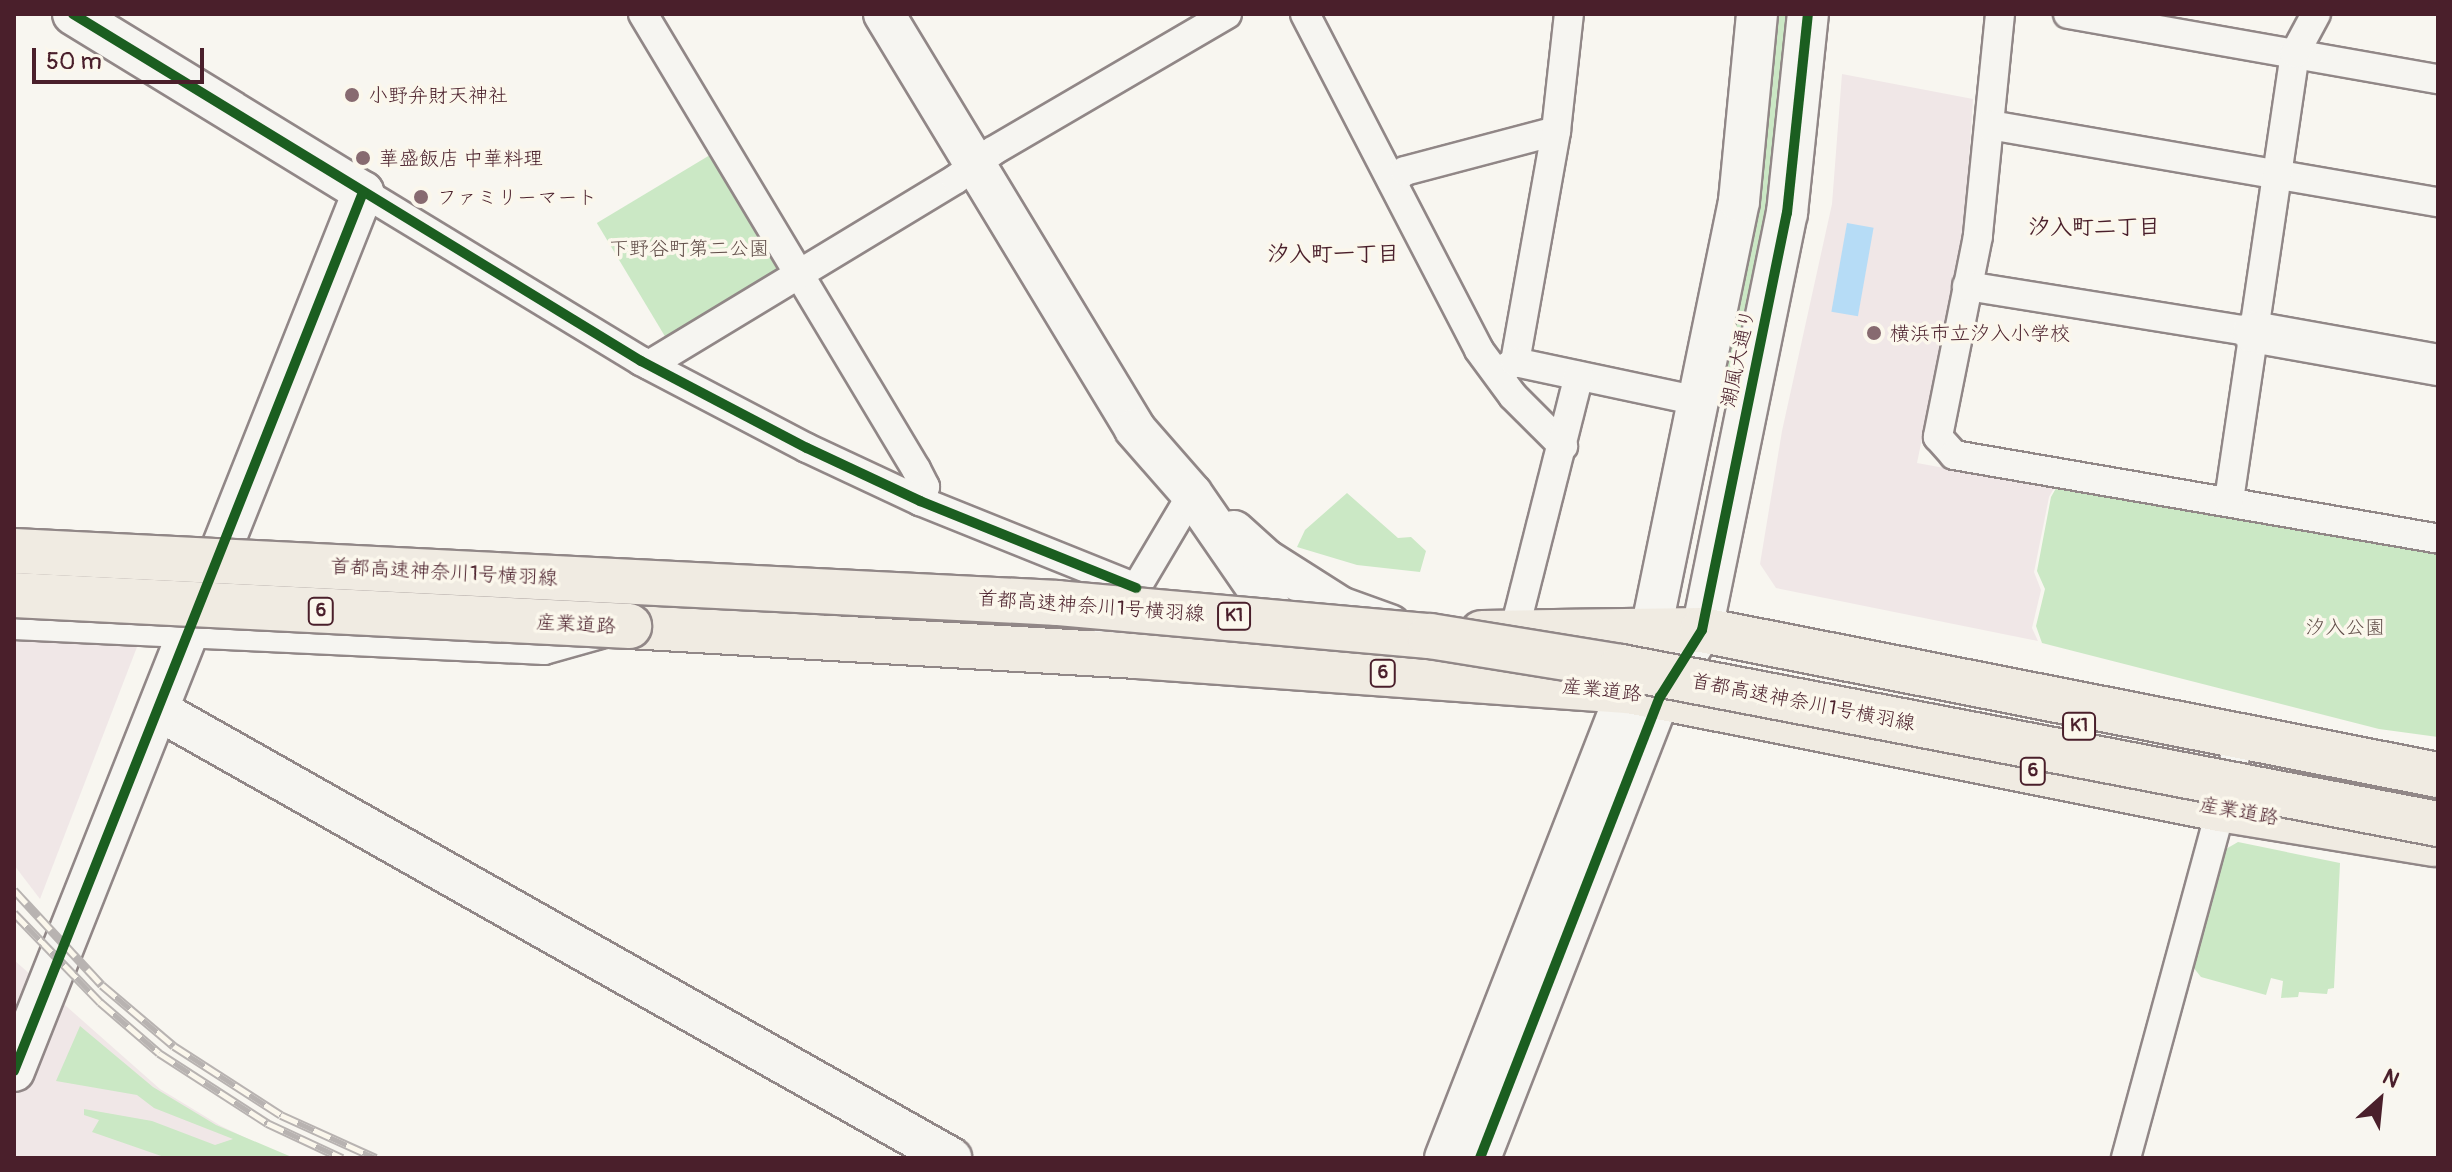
<!DOCTYPE html>
<meta charset="utf-8">
<style>
body{margin:0}
#map{position:relative;width:2452px;height:1172px;overflow:hidden;background:#f8f6f0;font-family:Pangolin,"Klee One",sans-serif}
div>[style]{position:absolute}
.built>*{inset:0;background:#f0e7e7}
.green>*{inset:0;background:#cbe8c5;transform-origin:0 0}
.water>*{inset:0;background:#b6dcf6;transform-origin:0 0}
.roads{filter:drop-shadow(2px 0 #918787) drop-shadow(-2px 0 #918787) drop-shadow(0 2px #918787) drop-shadow(0 -2px #918787)}
.street>*{height:28px;margin:-14px;padding:0 14px;transform-origin:14px;border-radius:14px;background:#f6f5f1}
.secondary>*{height:40px;margin:-20px;padding:0 20px;transform-origin:20px;border-radius:20px;background:#f6f5f1}
.primary>*{height:44px;margin:-22px;padding:0 22px;transform-origin:22px;border-radius:22px;background:#f0ebe2}
.rail>*{height:9px;margin-top:-4.5px;transform-origin:0;background:repeating-linear-gradient(90deg,#fbf7ec 0 18px,#b8b3b1 0 36px);box-sizing:border-box;border-block:2px solid #b8b3b1}
.bridges{filter:drop-shadow(2px 0 #918787) drop-shadow(-2px 0 #918787) drop-shadow(0 2px #918787) drop-shadow(0 -2px #918787)}
.primary-bridge>*{height:44px;margin:-22px;padding:0 22px;transform-origin:22px;border-radius:22px;background:#f0ebe2}
.highway-bridge>*{height:44px;margin:-22px;padding:0 22px;transform-origin:22px;border-radius:22px;background:#f0ebe2}
.cycleway>*{height:10px;margin:-5px;padding:0 5px;transform-origin:5px;border-radius:5px;background:#1b5e20}
.dots>*{width:22px;height:22px;translate:-50% -50%;box-sizing:border-box;border:4px solid #fbf7ec;border-radius:50%}
span{translate:-50% -50%;white-space:nowrap;text-align:center;line-height:1.15;-webkit-text-stroke:7px #fbf7ec;paint-order:stroke}
.shield-label span{padding:2px 6px;background:#fbf7ec;border:2px solid;border-radius:6px;-webkit-text-stroke-width:0}
.shield-label{font-size:18px;color:#4a1f2b;font-weight:700}
.poi-label{font-size:20px;color:#4a1f2b}
.left{translate:0 -50%;text-align:left}
.park-label{font-size:20px;color:#614e49}
.street-label{font-size:20px;color:#4a1f2b}
.neighbourhood-label{font-size:22px;color:#4a1f2b;font-weight:700}
.frame{position:absolute;inset:0;border:16px solid #4a1f2b;pointer-events:none}
.north{position:absolute;left:2340px;top:1060px;width:80px;height:80px;-webkit-text-stroke:6px #fbf7ec;paint-order:stroke;rotate:27deg;font-size:22px;font-weight:700;line-height:32px;text-align:center;color:#4a1f2b}
.north::after{content:'';display:block;margin:auto;width:28px;height:36px;background:#4a1f2b;clip-path:polygon(50% 0,100% 100%,50% 72%,0 100%)}
.scale{position:absolute;left:32px;top:48px;width:172px;height:36px;box-sizing:border-box;border:4px solid #4a1f2b;border-top:0;padding-left:10px;font-size:24px;line-height:28px;white-space:nowrap;color:#4a1f2b;-webkit-text-stroke:6px #fbf7ec;paint-order:stroke}
</style>
<div id="map">
<div class="built">
<i style="clip-path:polygon(1842px 74px,1973px 99px,1964px 235px,1917px 463px,2054px 488px,2049px 497px,2034px 572px,2041px 590px,2032px 628px,2038px 641px,1776px 588px,1760px 564px,1782px 431px,1832px 204px)"></i>
<i style="clip-path:polygon(14px 639px,137px 647px,40px 899px,14px 865px)"></i>
<i style="clip-path:polygon(14px 960px,160px 1089px,221px 1126px,288px 1158px,14px 1158px)"></i>
</div>
<div class="green">
<i style="clip-path:polygon(1779px 14px,1788px 14px,1768px 221px,1732px 383px,1724px 381px,1761px 197px)"></i>
<i style="left:710px;top:155px;width:140px;height:132px;rotate:59deg"></i>
<i style="clip-path:polygon(2059px 483px,2438px 553px,2438px 737px,2379px 729px,2042px 643px,2036px 626px,2045px 589px,2037px 571px,2051px 497px)"></i>
<i style="clip-path:polygon(1347px 493px,1398px 538px,1411px 537px,1426px 551px,1420px 572px,1357px 565px,1297px 547px,1305px 530px)"></i>
<i style="clip-path:polygon(2238px 842px,2340px 863px,2334px 988px,2328px 989px,2327px 994px,2299px 992px,2298px 997px,2281px 998px,2283px 981px,2271px 978px,2266px 995px,2201px 977px,2193px 967px,2219px 853px)"></i>
<i style="clip-path:polygon(80px 1026px,153px 1087px,216px 1125px,294px 1158px,167px 1158px,92px 1132px,99px 1120px,84px 1115px,84px 1109px,152px 1121px,215px 1145px,233px 1139px,154px 1108px,137px 1095px,56px 1081px)"></i>
</div>
<div class="water">
<i style="left:1847px;top:223px;width:27px;height:90px;rotate:10deg"></i>
</div>
<div class="roads">
<div class="street">
<i style="left:643px;top:14px;width:531px;rotate:59.04deg"></i>
<i style="left:916px;top:469px;width:20px;rotate:63deg"></i>
<i style="left:925px;top:487px;width:15px;rotate:110deg"></i>
<i style="left:1305px;top:14px;width:378px;rotate:62.6deg"></i>
<i style="left:1479px;top:350px;width:57px;rotate:53.5deg"></i>
<i style="left:1513px;top:396px;width:71px;rotate:45deg"></i>
<i style="left:2000px;top:14px;width:223px;rotate:95.7deg"></i>
<i style="left:1978px;top:236px;width:205px;rotate:101.3deg"></i>
<i style="left:1938px;top:437px;width:24px;rotate:48deg"></i>
<i style="left:1954px;top:455px;width:491px;rotate:9.8deg"></i>
<i style="left:2068px;top:14px;width:376px;rotate:10deg"></i>
<i style="left:1990px;top:125px;width:455px;rotate:9.8deg"></i>
<i style="left:1392px;top:181px;width:16px;rotate:-38deg"></i>
<i style="left:1405px;top:171px;width:156px;rotate:-14.8deg"></i>
<i style="left:363px;top:192px;width:325px;rotate:31.3deg"></i>
<i style="left:641px;top:361px;width:187px;rotate:27.7deg"></i>
<i style="left:807px;top:448px;width:125px;rotate:25.1deg"></i>
<i style="left:920px;top:501px;width:233px;rotate:21.9deg"></i>
<i style="left:1967px;top:286px;width:290px;rotate:9.1deg"></i>
<i style="left:1515px;top:362px;width:235px;rotate:-79.9deg"></i>
<i style="left:1556px;top:131px;width:118px;rotate:-83.7deg"></i>
<i style="left:649px;top:365px;width:359px;rotate:-31.2deg"></i>
<i style="left:956px;top:179px;width:46px;rotate:-37.1deg"></i>
<i style="left:993px;top:151px;width:271px;rotate:-30.3deg"></i>
<i style="left:1502px;top:370px;width:15px;rotate:-32deg"></i>
<i style="left:1515px;top:362px;width:188px;rotate:12deg"></i>
<i style="left:2229px;top:500px;width:452px;rotate:-81.6deg"></i>
<i style="left:2295px;top:53px;width:44px;rotate:-61.7deg"></i>
<i style="left:14px;top:625px;width:531px;rotate:2.7deg"></i>
<i style="left:544px;top:650px;width:59px;rotate:-15.7deg"></i>
<i style="left:1514px;top:632px;width:264px;rotate:-75.8deg"></i>
<i style="left:1097px;top:654px;width:186px;rotate:-59.3deg"></i>
<i style="left:2126px;top:1158px;width:439px;rotate:-74.8deg"></i>
</div>
<div class="secondary">
<i style="left:884px;top:14px;width:485px;rotate:58.8deg"></i>
<i style="left:1135px;top:429px;width:86px;rotate:48.8deg"></i>
<i style="left:1192px;top:494px;width:180px;rotate:55.4deg"></i>
<i style="left:2253px;top:332px;width:188px;rotate:10.1deg"></i>
<i style="left:1234px;top:531px;width:43px;rotate:42.2deg"></i>
<i style="left:1266px;top:560px;width:88px;rotate:32.4deg"></i>
<i style="left:1340px;top:607px;width:53px;rotate:19.8deg"></i>
<i style="left:158px;top:710px;width:911px;rotate:29.46deg"></i>
<i style="left:14px;top:1071px;width:946px;rotate:-68.34deg"></i>
<i style="left:363px;top:192px;width:340px;rotate:-148.5deg"></i>
<i style="left:1445px;top:1158px;width:567px;rotate:-68.69deg"></i>
<i style="left:1651px;top:630px;width:438px;rotate:-78.4deg"></i>
<i style="left:1739px;top:201px;width:188px;rotate:-84.5deg"></i>
<i style="left:1480px;top:1158px;width:495px;rotate:-68.7deg"></i>
<i style="left:1660px;top:697px;width:79px;rotate:-57.9deg"></i>
<i style="left:1702px;top:630px;width:426px;rotate:-78.5deg"></i>
<i style="left:1787px;top:213px;width:200px;rotate:-84deg"></i>
</div>
<div class="primary">
<i style="left:629px;top:626px;width:509px;rotate:3.38deg"></i>
<i style="left:1137px;top:656px;width:493px;rotate:4.1deg"></i>
<i style="left:1629px;top:691px;width:603px;rotate:11.29deg"></i>
<i style="left:2220px;top:809px;width:217px;rotate:9.3deg"></i>
<i style="left:1482px;top:633px;width:220px;rotate:-0.8deg"></i>
<i style="left:1702px;top:630px;width:750px;rotate:11.15deg"></i>
</div>
</div>
<div class="rail">
<i style="left:14px;top:890px;width:129px;rotate:47.2deg"></i>
<i style="left:102px;top:985px;width:94px;rotate:40.3deg"></i>
<i style="left:174px;top:1046px;width:127px;rotate:32.8deg"></i>
<i style="left:281px;top:1115px;width:104px;rotate:24.4deg"></i>
<i style="left:14px;top:913px;width:124px;rotate:46deg"></i>
<i style="left:100px;top:1002px;width:78px;rotate:40.8deg"></i>
<i style="left:159px;top:1053px;width:129px;rotate:32.9deg"></i>
<i style="left:267px;top:1123px;width:83px;rotate:25deg"></i>
</div>
<div class="bridges">
<div class="primary-bridge">
<i style="left:14px;top:595px;width:616px;rotate:2.89deg"></i>
</div>
<div class="highway-bridge">
<i style="left:14px;top:551px;width:1045px;rotate:2.85deg"></i>
<i style="left:1058px;top:603px;width:373px;rotate:5.1deg"></i>
<i style="left:1430px;top:636px;width:193px;rotate:9.2deg"></i>
<i style="left:1621px;top:667px;width:832px;rotate:10.88deg"></i>
</div>
</div>
<div class="cycleway">
<i style="left:73px;top:14px;width:666px;rotate:31.42deg"></i>
<i style="left:641px;top:361px;width:187px;rotate:27.7deg"></i>
<i style="left:807px;top:448px;width:125px;rotate:25.1deg"></i>
<i style="left:920px;top:501px;width:233px;rotate:21.9deg"></i>
<i style="left:14px;top:1071px;width:946px;rotate:-68.34deg"></i>
<i style="left:1480px;top:1158px;width:495px;rotate:-68.7deg"></i>
<i style="left:1660px;top:697px;width:79px;rotate:-57.9deg"></i>
<i style="left:1702px;top:630px;width:426px;rotate:-78.5deg"></i>
<i style="left:1787px;top:213px;width:200px;rotate:-84deg"></i>
</div>
<div class="dots">
<i style="left:352px;top:95px;background:#876a70"></i>
<i style="left:363px;top:158px;background:#876a70"></i>
<i style="left:421px;top:197px;background:#876a70"></i>
<i style="left:1874px;top:333px;background:#876a70"></i>
</div>
<div class="shield-label">
<span style="left:321px;top:611px">6</span>
<span style="left:1234px;top:616px">K1</span>
<span style="left:1383px;top:673px">6</span>
<span style="left:2079px;top:726px">K1</span>
<span style="left:2033px;top:771px">6</span>
</div>
<div class="poi-label">
<span class="left" style="left:368px;top:95px">小野弁財天神社</span>
<span class="left" style="left:379px;top:158px">華盛飯店 中華料理</span>
<span class="left" style="left:437px;top:197px">ファミリーマート</span>
<span class="left" style="left:1890px;top:333px">横浜市立汐入小学校</span>
</div>
<div class="park-label">
<span style="left:689px;top:248px">下野谷町第二公園</span>
<span style="left:2345px;top:627px">汐入公園</span>
</div>
<div class="street-label">
<span style="left:1738px;top:358px;rotate:-78deg">潮風大通り</span>
<span style="left:444px;top:572px;rotate:3deg">首都高速神奈川1号横羽線</span>
<span style="left:1091px;top:606px;rotate:4deg">首都高速神奈川1号横羽線</span>
<span style="left:576px;top:624px;rotate:3deg">産業道路</span>
<span style="left:1602px;top:690px;rotate:6deg">産業道路</span>
<span style="left:1803px;top:702px;rotate:11deg">首都高速神奈川1号横羽線</span>
<span style="left:2239px;top:811px;rotate:10deg">産業道路</span>
</div>
<div class="neighbourhood-label">
<span style="left:2094px;top:228px">汐入町二丁目</span>
<span style="left:1333px;top:255px">汐入町一丁目</span>
</div>
<div class="frame"></div>
<div class="north">N</div>
<div class="scale">50 m</div>
</div>
